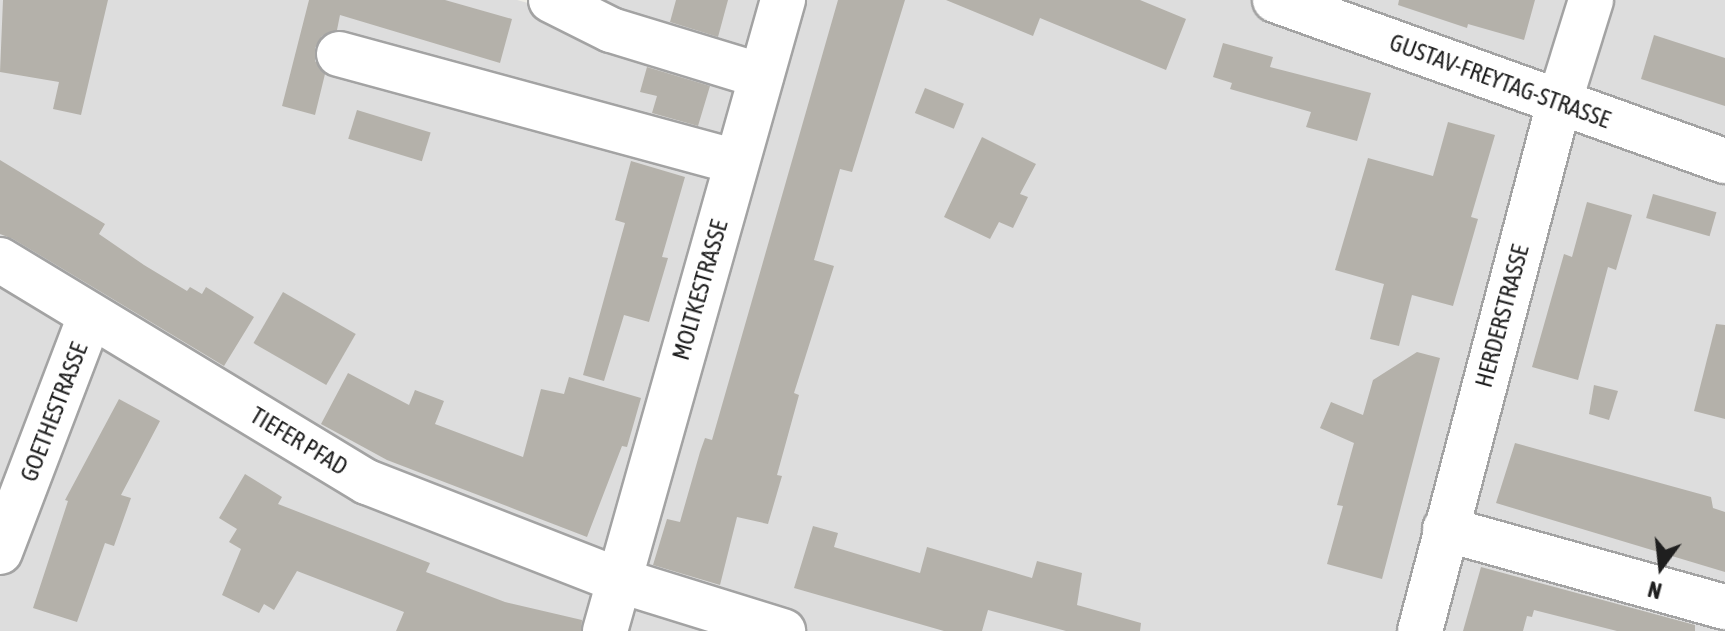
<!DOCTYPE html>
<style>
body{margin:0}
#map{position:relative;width:1725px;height:631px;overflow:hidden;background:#efeee7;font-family:"Asap Condensed",sans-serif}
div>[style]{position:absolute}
.residential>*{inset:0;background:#ddd}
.building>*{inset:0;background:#b4b1aa;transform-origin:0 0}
.roads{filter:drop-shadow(2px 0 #a3a3a3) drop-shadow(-2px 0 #a3a3a3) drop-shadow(0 2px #a3a3a3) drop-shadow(0 -2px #a3a3a3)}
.minor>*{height:44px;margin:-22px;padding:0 22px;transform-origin:22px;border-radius:22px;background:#fff}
span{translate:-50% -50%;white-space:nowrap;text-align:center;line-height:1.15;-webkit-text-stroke:8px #fff;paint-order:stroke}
.street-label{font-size:24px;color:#1f1f1f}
.north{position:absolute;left:1621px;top:527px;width:80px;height:80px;-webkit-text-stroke:6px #fff;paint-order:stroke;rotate:195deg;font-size:22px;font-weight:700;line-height:32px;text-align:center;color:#1f1f1f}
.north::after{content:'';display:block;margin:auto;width:28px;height:36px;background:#1f1f1f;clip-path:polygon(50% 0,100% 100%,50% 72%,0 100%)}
</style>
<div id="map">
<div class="residential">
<i style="clip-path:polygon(0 0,517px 0,593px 21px,599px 0,1725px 0,1725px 631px,0 631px)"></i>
</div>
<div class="building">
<i style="clip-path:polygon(3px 0,108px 0,81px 115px,53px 109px,59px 82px,0 72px)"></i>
<i style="clip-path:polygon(309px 0,445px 0,512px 19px,500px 63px,340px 15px,337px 30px,322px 36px,315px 48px,315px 61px,325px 74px,315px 115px,282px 106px)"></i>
<i style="clip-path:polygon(676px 0,728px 0,718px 37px,670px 22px)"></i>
<i style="clip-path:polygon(838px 0,905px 0,852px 172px,840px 169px,814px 260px,834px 266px,794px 393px,799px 395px,777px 475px,782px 476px,768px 524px,737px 517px,720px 585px,653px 565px,667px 519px,680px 522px,700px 452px,705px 438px,712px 440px)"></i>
<i style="clip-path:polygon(946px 0,1140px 0,1186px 19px,1166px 70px,1040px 18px,1033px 36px)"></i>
<i style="clip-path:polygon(1399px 0,1535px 0,1524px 40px,1468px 24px,1467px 28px,1398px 5px)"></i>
<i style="clip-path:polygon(1654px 35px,1725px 58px,1725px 106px,1641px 79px)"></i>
<i style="clip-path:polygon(1223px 43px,1273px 57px,1270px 67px,1371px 93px,1357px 141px,1306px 127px,1311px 112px,1230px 89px,1232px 83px,1213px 77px)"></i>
<i style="clip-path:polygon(647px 67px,710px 86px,698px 126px,652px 113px,657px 96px,640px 92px)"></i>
<i style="left:925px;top:88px;width:42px;height:27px;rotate:22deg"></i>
<i style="left:357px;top:110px;width:77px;height:30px;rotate:17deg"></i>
<i style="clip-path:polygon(1448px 122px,1495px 135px,1471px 217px,1478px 219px,1453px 306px,1412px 295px,1399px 346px,1370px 339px,1384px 284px,1335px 270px,1368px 158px,1433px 176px)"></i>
<i style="clip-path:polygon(982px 137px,1036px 164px,1020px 194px,1028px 197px,1013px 228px,999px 222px,990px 239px,944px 217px)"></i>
<i style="clip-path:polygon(0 160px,105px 224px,99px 234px,144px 265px,187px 291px,190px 287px,202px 294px,206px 287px,254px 317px,224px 366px,13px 239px,0 234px)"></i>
<i style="clip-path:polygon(631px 161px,685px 177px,662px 257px,668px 258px,649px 322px,624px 315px,604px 381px,583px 375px,625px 223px,615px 220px)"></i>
<i style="left:1653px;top:194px;width:66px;height:25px;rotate:16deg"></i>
<i style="clip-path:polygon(1587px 202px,1632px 215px,1616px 270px,1608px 267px,1578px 380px,1532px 367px,1564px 254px,1572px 257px)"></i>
<i style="left:283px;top:292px;width:84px;height:59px;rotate:30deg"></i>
<i style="clip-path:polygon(1716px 324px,1725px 325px,1725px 419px,1694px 411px)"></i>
<i style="clip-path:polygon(1417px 352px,1440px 358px,1382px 579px,1327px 564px,1343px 506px,1337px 505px,1354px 443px,1320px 428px,1331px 402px,1363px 415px,1373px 380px)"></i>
<i style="clip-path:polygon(348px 373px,409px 405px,415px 390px,444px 401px,435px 424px,523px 457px,541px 389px,564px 394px,569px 377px,641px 398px,627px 447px,622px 446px,587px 537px,387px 460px,321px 424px)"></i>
<i style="clip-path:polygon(1594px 385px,1618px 391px,1609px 420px,1589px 414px)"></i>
<i style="clip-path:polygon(119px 399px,160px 421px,121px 495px,131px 498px,114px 546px,105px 543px,77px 622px,33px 608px,68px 501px,65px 500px)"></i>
<i style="clip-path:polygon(1515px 443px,1711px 497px,1713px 508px,1725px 512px,1725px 572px,1496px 503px)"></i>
<i style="clip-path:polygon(245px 474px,282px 497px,278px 504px,430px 563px,426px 572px,505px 602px,582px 620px,581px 631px,396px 631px,404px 612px,297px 571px,274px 610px,264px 604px,259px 613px,222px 595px,241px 549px,229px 542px,237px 529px,219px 518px)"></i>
<i style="clip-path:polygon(813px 526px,838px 533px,834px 547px,920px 573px,927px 547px,1032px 578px,1037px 561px,1082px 573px,1077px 605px,1141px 623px,1140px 631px,1066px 631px,988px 610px,982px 631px,944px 631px,794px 588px)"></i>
<i style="clip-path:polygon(1481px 567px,1695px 625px,1695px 631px,1617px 631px,1534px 610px,1532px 617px,1527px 616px,1523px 631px,1463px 631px)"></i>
</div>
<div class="roads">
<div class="minor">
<i style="left:551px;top:0;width:67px;rotate:26.6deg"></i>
<i style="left:611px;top:30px;width:157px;rotate:17deg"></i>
<i style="left:1275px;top:0;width:478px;rotate:19.7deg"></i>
<i style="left:339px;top:54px;width:412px;rotate:15.2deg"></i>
<i style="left:0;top:260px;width:429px;rotate:31.2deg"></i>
<i style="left:367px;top:482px;width:269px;rotate:21.3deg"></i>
<i style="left:618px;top:580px;width:173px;rotate:17.2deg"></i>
<i style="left:1445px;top:529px;width:291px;rotate:15.6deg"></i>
<i style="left:0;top:552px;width:253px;rotate:-69.1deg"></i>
<i style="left:605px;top:631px;width:656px;rotate:-74.25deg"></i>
<i style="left:1420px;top:631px;width:546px;rotate:-75.25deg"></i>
<i style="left:1559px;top:103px;width:108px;rotate:-72.7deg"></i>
</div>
</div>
<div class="street-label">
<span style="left:1500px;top:81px;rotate:20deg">GUSTAV-FREYTAG-STRASSE</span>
<span style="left:700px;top:290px;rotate:-74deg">MOLTKESTRASSE</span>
<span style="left:1502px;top:316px;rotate:-75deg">HERDERSTRASSE</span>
<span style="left:54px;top:412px;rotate:-69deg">GOETHESTRASSE</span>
<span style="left:299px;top:441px;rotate:31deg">TIEFER PFAD</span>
</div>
<div class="north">N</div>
</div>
